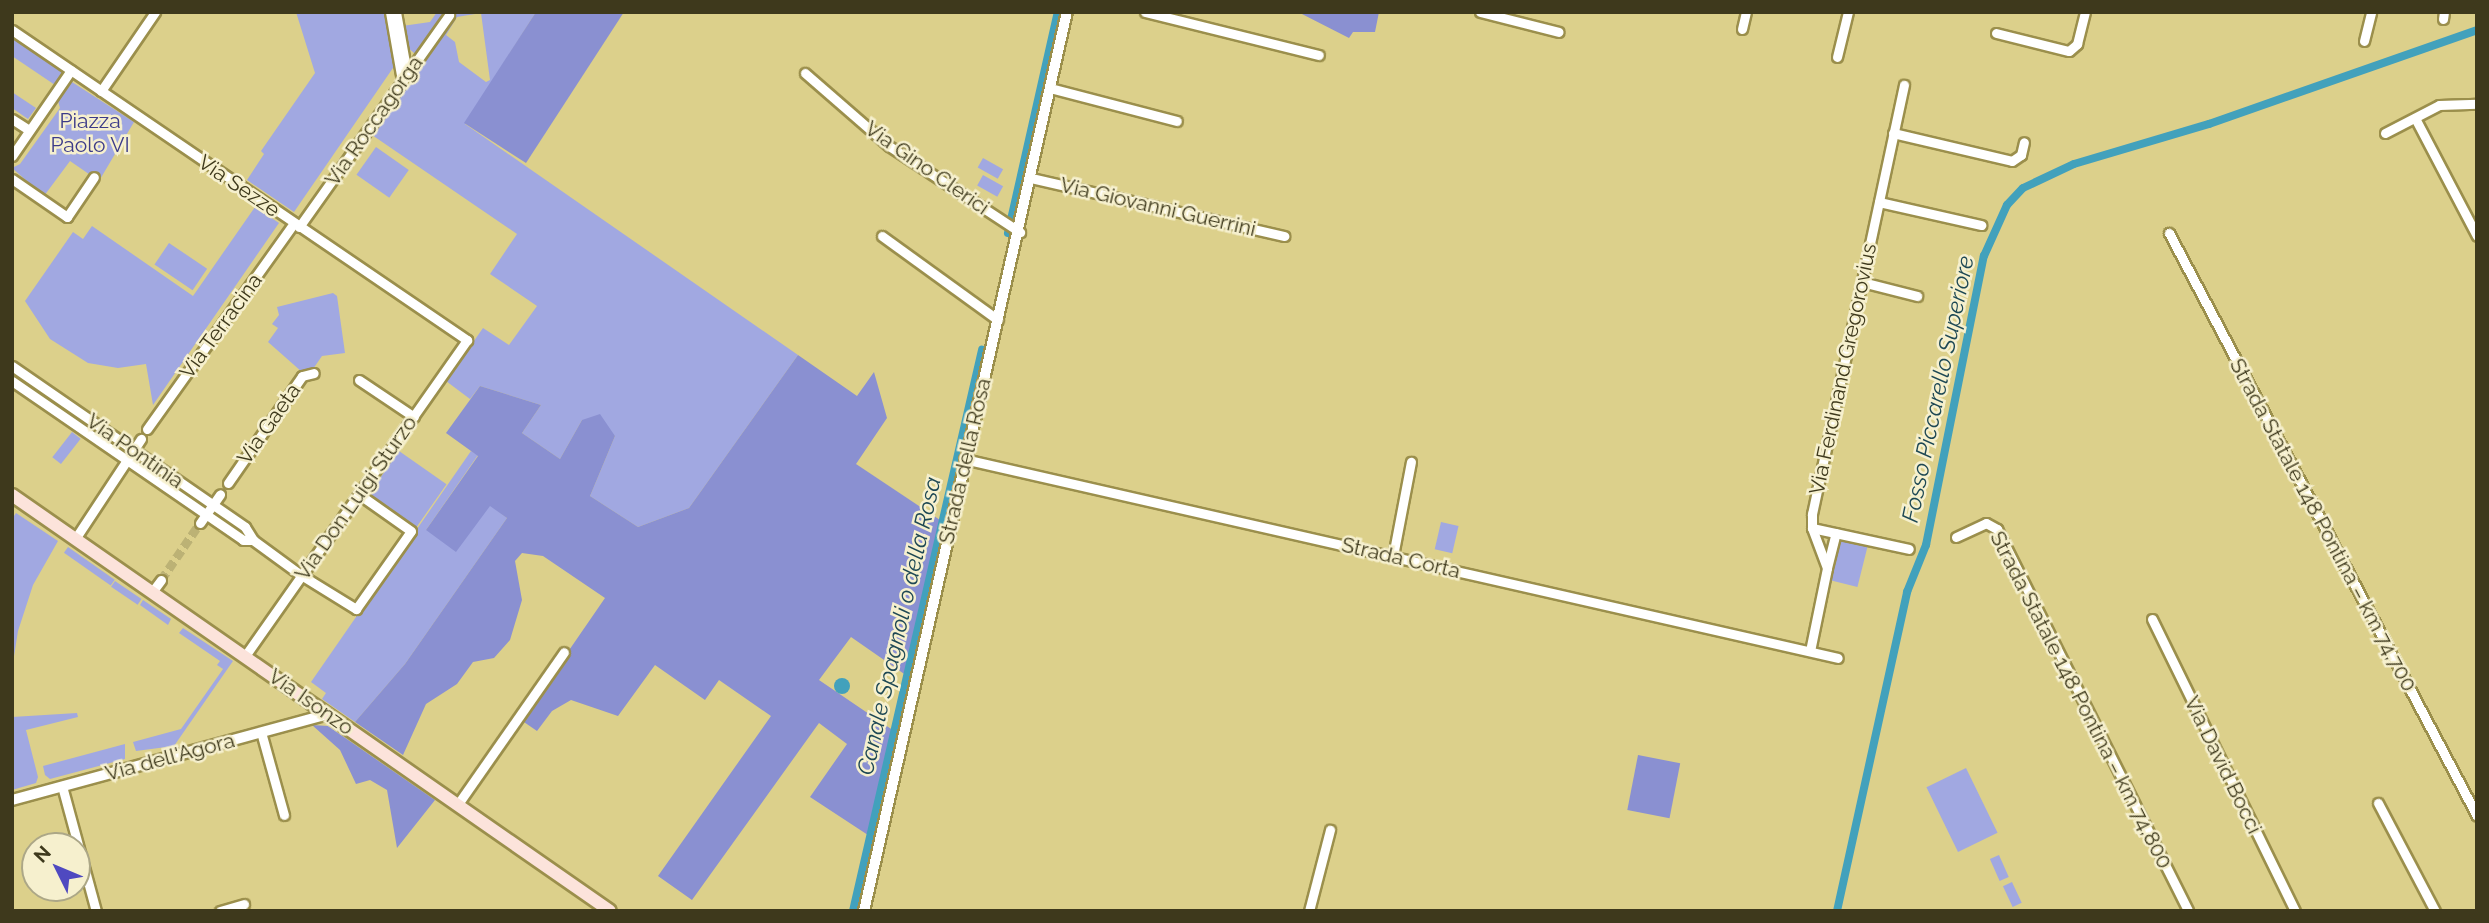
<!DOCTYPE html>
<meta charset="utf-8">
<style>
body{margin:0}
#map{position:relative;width:2489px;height:923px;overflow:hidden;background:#dcd08b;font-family:Raleway,sans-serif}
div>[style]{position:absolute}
.green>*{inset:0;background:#a1a8e1;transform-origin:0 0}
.forest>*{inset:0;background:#8a90d1;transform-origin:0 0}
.water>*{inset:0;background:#42a1bc}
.round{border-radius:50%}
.canal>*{height:8px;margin:-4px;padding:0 4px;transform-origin:4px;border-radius:4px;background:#42a1bc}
.minor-tunnel>*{height:9px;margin-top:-4.5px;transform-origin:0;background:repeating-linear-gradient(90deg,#bcb275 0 9px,transparent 0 13.5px)}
.roads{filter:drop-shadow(2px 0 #9b8f4c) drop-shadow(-2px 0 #9b8f4c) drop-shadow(0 2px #9b8f4c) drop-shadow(0 -2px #9b8f4c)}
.minor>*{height:9px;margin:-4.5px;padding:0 4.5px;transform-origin:4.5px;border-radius:4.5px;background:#fff}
.tertiary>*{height:10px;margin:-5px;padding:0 5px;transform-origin:5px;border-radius:5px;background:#fff}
.secondary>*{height:12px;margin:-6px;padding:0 6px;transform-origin:6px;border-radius:6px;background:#fce3db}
span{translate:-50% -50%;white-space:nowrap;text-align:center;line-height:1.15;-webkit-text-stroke:5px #f6f0ce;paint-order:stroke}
.park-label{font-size:21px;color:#3c3b89}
.street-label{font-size:21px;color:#3e391c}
.water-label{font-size:23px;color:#1e4854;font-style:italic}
.frame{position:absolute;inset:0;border:14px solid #3e391c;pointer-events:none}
.north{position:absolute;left:21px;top:832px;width:70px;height:70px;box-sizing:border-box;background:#f6f0ce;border:2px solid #aca787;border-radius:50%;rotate:313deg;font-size:19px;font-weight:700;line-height:28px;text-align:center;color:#3e391c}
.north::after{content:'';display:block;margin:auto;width:24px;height:32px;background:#4f49c0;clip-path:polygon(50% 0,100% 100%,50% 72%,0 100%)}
</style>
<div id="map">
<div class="green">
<i style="clip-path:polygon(296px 12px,385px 12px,395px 65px,294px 212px,247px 180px,264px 154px,261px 151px,315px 73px)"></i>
<i style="clip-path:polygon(evenodd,437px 12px,536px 12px,465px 124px,798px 355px,689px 508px,638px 527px,590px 496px,615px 436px,582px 420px,560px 459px,522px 433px,541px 405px,480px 386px,470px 399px,446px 381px,483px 328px,509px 345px,537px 306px,490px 274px,517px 234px,372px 135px,422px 60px,406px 46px,402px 26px,430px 22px,437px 12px,481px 13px,490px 80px,486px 82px,459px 62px,455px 42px,446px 35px,457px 17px,481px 13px)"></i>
<i style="clip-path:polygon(12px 37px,64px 72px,55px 85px,12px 56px)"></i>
<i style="clip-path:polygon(72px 82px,134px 122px,99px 181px,70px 161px,44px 196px,12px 168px,20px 164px,60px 108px,58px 101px)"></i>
<i style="clip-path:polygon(12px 92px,36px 108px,28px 119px,12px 108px)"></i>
<i style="left:376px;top:147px;width:40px;height:34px;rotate:35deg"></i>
<i style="left:983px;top:158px;width:23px;height:11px;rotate:29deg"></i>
<i style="left:983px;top:175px;width:23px;height:12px;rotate:29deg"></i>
<i style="clip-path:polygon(255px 207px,279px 223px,153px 405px,146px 364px,118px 368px,88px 363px,50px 339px,25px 301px,73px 232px,83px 239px,92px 226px,193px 296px)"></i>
<i style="left:169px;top:243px;width:46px;height:26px;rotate:34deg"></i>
<i style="clip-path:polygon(333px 293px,337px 296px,345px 353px,322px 356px,313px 369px,302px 372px,268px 342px,278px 328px,272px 324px,279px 315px,277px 307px)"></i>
<i style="left:72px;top:432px;width:11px;height:32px;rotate:38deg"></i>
<i style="left:399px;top:451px;width:58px;height:54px;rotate:35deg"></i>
<i style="clip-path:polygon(471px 451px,478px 455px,426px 530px,491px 505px,507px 518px,405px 664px,355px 722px,322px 699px,326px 693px,311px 682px)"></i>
<i style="clip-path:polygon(16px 513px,58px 541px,33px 585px,18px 631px,12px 669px,12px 519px)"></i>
<i style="left:1441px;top:522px;width:18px;height:28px;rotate:13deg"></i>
<i style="left:1839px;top:537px;width:30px;height:44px;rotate:14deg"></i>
<i style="left:68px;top:547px;width:57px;height:7px;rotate:35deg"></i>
<i style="left:115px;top:581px;width:32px;height:7px;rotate:34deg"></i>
<i style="clip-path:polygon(143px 600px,171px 619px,168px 625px,140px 605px)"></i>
<i style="clip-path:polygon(183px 628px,233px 661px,174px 746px,136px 751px,133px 742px,181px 729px,223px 669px,217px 665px,220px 661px,179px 633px)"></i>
<i style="clip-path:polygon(77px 713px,78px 717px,26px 730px,38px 777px,36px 783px,12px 790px,12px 717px)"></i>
<i style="clip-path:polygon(125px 744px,125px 759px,50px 779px,45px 775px,43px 766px)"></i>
<i style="left:1966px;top:768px;width:72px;height:44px;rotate:64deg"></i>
<i style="left:1999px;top:855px;width:24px;height:10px;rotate:66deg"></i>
<i style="left:2012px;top:882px;width:23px;height:10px;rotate:65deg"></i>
</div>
<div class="forest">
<i style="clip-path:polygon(536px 12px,624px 12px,526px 163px,464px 123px)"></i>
<i style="clip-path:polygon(1298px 12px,1379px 12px,1375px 32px,1353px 32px,1349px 38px)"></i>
<i style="clip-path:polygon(798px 355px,857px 396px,874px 372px,887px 418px,856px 464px,943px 522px,910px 678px,851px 637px,819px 680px,897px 733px,871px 837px,810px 797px,847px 744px,819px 723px,692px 900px,658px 876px,771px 716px,719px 680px,705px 700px,655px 665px,618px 716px,571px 700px,552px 711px,537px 731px,521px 720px,605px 598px,543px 556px,522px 553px,515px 561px,522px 600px,510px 640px,494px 658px,473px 662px,457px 684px,426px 704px,403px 755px,355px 722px,405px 664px,507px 518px,490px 506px,456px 552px,426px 530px,478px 456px,446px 433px,480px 386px,541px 405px,522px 433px,560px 459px,582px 420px,600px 414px,615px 436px,590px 496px,638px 527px,689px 508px)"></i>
<i style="clip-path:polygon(312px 725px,328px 726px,435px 800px,397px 848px,387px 790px,370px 780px,356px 784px,340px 750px)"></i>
<i style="left:1638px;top:755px;width:43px;height:56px;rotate:11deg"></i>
</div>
<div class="water">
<i class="round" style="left:834px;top:678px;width:16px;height:16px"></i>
</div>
<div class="canal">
<i style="left:1008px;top:233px;width:227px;rotate:-77.3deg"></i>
<i style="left:853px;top:911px;width:576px;rotate:-77.05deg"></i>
<i style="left:1837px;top:911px;width:327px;rotate:-77.6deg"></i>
<i style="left:1907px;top:592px;width:51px;rotate:-68deg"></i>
<i style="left:1926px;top:545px;width:295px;rotate:-78.7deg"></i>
<i style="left:1984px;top:256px;width:56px;rotate:-65.7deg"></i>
<i style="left:2007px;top:205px;width:23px;rotate:-47deg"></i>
<i style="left:2023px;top:188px;width:56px;rotate:-25.2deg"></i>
<i style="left:2074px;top:164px;width:141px;rotate:-16.5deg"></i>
<i style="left:2209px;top:124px;width:284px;rotate:-19.3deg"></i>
</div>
<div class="minor-tunnel">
<i style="left:161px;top:580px;width:69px;rotate:-55.6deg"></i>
</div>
<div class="roads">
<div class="minor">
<i style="left:390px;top:12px;width:70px;rotate:80.1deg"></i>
<i style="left:396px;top:12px;width:63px;rotate:79.9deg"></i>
<i style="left:1145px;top:12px;width:179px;rotate:13.9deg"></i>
<i style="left:1480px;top:12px;width:81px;rotate:14.2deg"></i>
<i style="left:2443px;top:19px;width:7px;rotate:-82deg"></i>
<i style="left:1742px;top:29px;width:17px;rotate:-77deg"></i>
<i style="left:12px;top:30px;width:551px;rotate:34.27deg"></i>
<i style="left:467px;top:340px;width:386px;rotate:125.1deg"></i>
<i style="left:1996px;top:33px;width:75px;rotate:13.9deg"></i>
<i style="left:2069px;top:51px;width:11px;rotate:-41deg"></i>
<i style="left:2077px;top:44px;width:33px;rotate:-76deg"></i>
<i style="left:2364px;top:41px;width:30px;rotate:-76deg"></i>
<i style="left:1837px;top:57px;width:46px;rotate:-76.3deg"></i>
<i style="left:805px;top:73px;width:111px;rotate:41deg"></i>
<i style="left:889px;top:146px;width:157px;rotate:33.3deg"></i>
<i style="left:1050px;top:88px;width:131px;rotate:14.6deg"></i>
<i style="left:101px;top:91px;width:96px;rotate:-55.6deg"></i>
<i style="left:2415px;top:118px;width:133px;rotate:62.3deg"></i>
<i style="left:12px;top:119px;width:20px;rotate:33deg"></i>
<i style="left:1893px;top:133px;width:122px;rotate:13.2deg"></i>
<i style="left:2012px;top:161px;width:11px;rotate:-34deg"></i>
<i style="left:2021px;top:155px;width:13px;rotate:-77deg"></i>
<i style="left:2385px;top:133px;width:61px;rotate:-27.4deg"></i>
<i style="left:2439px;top:105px;width:38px;rotate:-2deg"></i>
<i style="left:12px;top:156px;width:104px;rotate:-55.5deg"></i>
<i style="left:1031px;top:178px;width:260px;rotate:12.9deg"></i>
<i style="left:12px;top:179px;width:67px;rotate:34.6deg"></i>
<i style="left:67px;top:217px;width:48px;rotate:-56deg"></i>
<i style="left:1879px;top:202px;width:105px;rotate:12.7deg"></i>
<i style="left:299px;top:227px;width:260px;rotate:-54.7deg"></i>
<i style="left:2169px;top:233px;width:659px;rotate:62.15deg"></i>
<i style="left:882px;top:236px;width:143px;rotate:35.9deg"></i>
<i style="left:1862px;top:282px;width:57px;rotate:14.3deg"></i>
<i style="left:12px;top:366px;width:283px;rotate:34.6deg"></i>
<i style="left:245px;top:527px;width:15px;rotate:58deg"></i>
<i style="left:253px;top:540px;width:59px;rotate:36.1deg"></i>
<i style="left:301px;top:575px;width:65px;rotate:31.7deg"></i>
<i style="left:356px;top:609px;width:95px;rotate:-54.8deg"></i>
<i style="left:411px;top:531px;width:62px;rotate:-144.8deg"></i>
<i style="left:359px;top:380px;width:66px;rotate:33.9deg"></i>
<i style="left:12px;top:381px;width:280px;rotate:34.5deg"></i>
<i style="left:243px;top:540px;width:10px"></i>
<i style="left:147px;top:429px;width:253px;rotate:-54.5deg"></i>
<i style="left:964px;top:459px;width:896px;rotate:12.83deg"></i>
<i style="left:228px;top:483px;width:130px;rotate:-55.3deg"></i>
<i style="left:302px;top:376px;width:12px;rotate:-14deg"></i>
<i style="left:200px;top:523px;width:35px;rotate:-55deg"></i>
<i style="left:1812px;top:528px;width:99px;rotate:12.2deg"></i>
<i style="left:1956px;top:537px;width:33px;rotate:-25deg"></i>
<i style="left:1986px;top:523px;width:13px;rotate:29deg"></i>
<i style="left:1997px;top:529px;width:427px;rotate:63.4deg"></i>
<i style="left:75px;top:539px;width:120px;rotate:-56.6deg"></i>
<i style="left:1393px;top:556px;width:96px;rotate:-79.2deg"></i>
<i style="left:1827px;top:568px;width:36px;rotate:-76deg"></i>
<i style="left:152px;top:592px;width:15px;rotate:-53deg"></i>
<i style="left:2152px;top:619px;width:325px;rotate:63.9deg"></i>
<i style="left:1810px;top:651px;width:85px;rotate:-78.4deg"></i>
<i style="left:1827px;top:568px;width:43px;rotate:-110.6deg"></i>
<i style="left:1812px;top:528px;width:14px;rotate:-90deg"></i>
<i style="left:1812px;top:514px;width:439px;rotate:-77.9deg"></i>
<i style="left:261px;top:732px;width:86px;rotate:74.5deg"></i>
<i style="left:62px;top:786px;width:130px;rotate:74.8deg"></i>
<i style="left:2378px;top:803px;width:122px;rotate:62.2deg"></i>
<i style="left:458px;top:804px;width:185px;rotate:-55.1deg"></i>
<i style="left:220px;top:911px;width:25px;rotate:-16deg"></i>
<i style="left:1309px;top:911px;width:84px;rotate:-75.5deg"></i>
</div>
<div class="tertiary">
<i style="left:12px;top:800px;width:327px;rotate:-15.2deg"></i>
<i style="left:864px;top:911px;width:922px;rotate:-77.28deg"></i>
</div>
<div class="secondary">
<i style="left:12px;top:495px;width:728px;rotate:34.82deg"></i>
</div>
</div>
<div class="park-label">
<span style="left:90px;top:133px">Piazza<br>Paolo VI</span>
</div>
<div class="street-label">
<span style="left:374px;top:121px;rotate:-55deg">Via Roccagorga</span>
<span style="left:927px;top:168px;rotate:35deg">Via Gino Clerici</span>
<span style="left:239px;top:186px;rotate:34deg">Via Sezze</span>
<span style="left:1158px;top:207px;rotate:13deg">Via Giovanni Guerrini</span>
<span style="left:221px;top:326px;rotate:-54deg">Via Terracina</span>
<span style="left:1843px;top:369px;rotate:-78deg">Via Ferdinand Gregorovius</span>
<span style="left:269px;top:424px;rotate:-55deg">Via Gaeta</span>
<span style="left:135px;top:451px;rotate:35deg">Via Pontinia</span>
<span style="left:965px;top:461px;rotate:-77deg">Strada della Rosa</span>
<span style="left:356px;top:498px;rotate:-55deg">Via Don Luigi Sturzo</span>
<span style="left:2323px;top:525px;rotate:62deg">Strada Statale 148 Pontina – km 74,700</span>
<span style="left:1401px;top:558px;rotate:13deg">Strada Corta</span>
<span style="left:2081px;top:700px;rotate:63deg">Strada Statale 148 Pontina – km 74,800</span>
<span style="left:311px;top:702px;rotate:35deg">Via Isonzo</span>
<span style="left:170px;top:757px;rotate:-15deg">Via dell'Agora</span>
<span style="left:2223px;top:765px;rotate:64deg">Via David Bocci</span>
</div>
<div class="water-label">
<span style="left:1938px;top:389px;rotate:-78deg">Fosso Piccarello Superiore</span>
<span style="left:899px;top:626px;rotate:-77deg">Canale Spagnoli o della Rosa</span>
</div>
<div class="frame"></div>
<div class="north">N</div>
</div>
